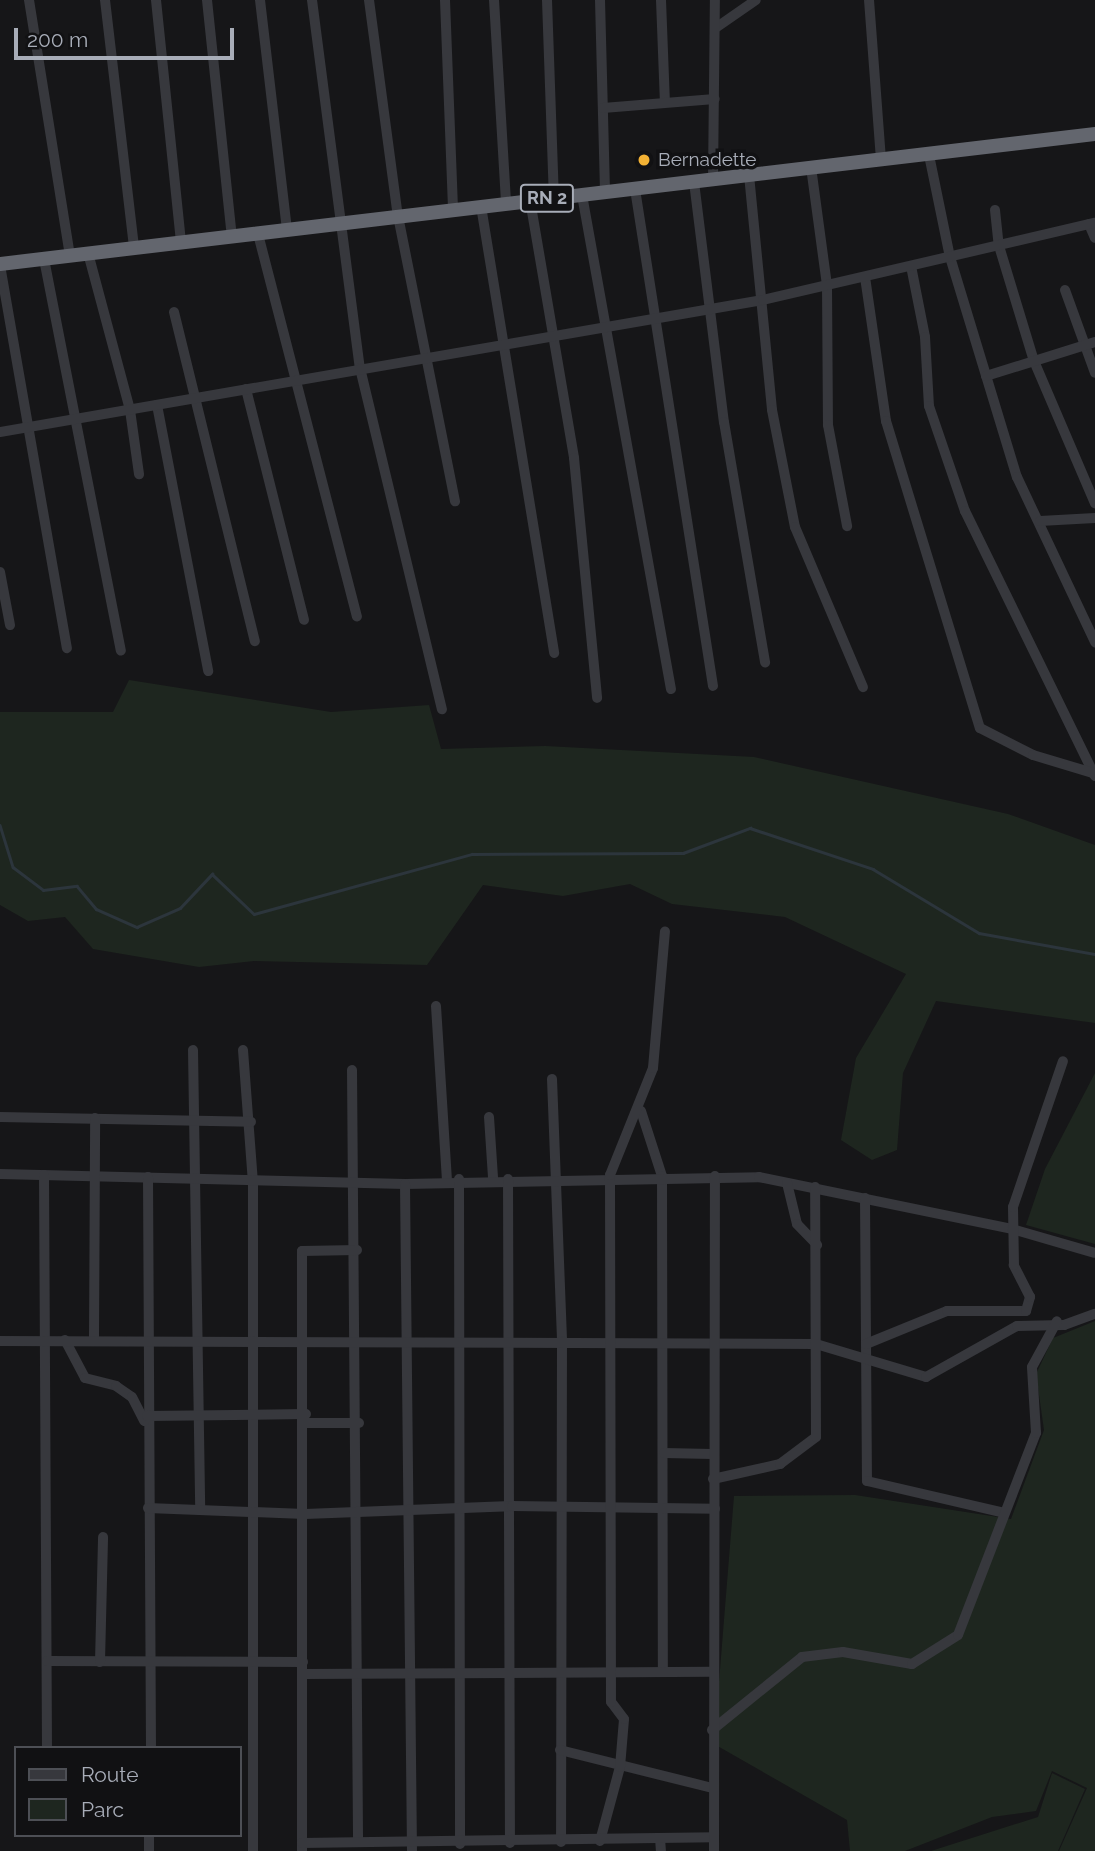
<!DOCTYPE html>
<style>
body{margin:0}
#map{position:relative;width:1095px;height:1851px;overflow:hidden;background:#161618;font-family:Raleway,sans-serif}
div>[style]{position:absolute}
.green>*{inset:0;background:#1e261f}
.stream>*{height:2.5px;margin:-1.25px;padding:0 1.25px;transform-origin:1.25px;border-radius:1.25px;background:#2c353c}
.minor>*{height:10px;margin:-5px;padding:0 5px;transform-origin:5px;border-radius:5px;background:#37383d}
.highway>*{height:14px;margin:-7px;padding:0 7px;transform-origin:7px;border-radius:7px;background:#63666e}
.dots>*{width:19px;height:19px;translate:-50% -50%;box-sizing:border-box;border:4px solid #111113;border-radius:50%}
span{translate:-50% -50%;white-space:nowrap;text-align:center;line-height:1.15;-webkit-text-stroke:7px #111113;paint-order:stroke}
.shield-label span{padding:2px 5px;background:#111113;border:2px solid;border-radius:5px;-webkit-text-stroke-width:0}
.shield-label{font-size:18px;color:#a8adb8;font-weight:700}
.poi-label{font-size:19px;color:#a8adb8}
.left{translate:0 -50%;text-align:left}
.legend{position:absolute;left:14px;top:1746px;width:228px;height:91px;box-sizing:border-box;background:#111113;border:2px solid #4d4f55;margin:0;padding:9px 12px;list-style:none;font-size:21px;color:#a8adb8}
.legend li{display:flex;align-items:center;gap:14px;height:35px}
.legend b{width:35px;border:2px solid #4d4f55}
.scale{position:absolute;left:14px;top:28px;width:220px;height:32px;box-sizing:border-box;border:4px solid #a8adb8;border-top:0;padding-left:9px;font-size:21px;line-height:24px;white-space:nowrap;color:#a8adb8;-webkit-text-stroke:5px #111113;paint-order:stroke}
</style>
<div id="map">
<div class="green">
<i style="clip-path:polygon(129px 680px,331px 712px,429px 705px,441px 749px,545px 746px,754px 757px,1008px 814px,1095px 845px,1095px 1023px,936px 1001px,903px 1073px,897px 1150px,872px 1160px,841px 1140px,856px 1058px,906px 974px,785px 917px,672px 904px,630px 884px,563px 896px,483px 885px,427px 965px,254px 961px,199px 967px,93px 949px,65px 917px,28px 921px,0 905px,0 712px,113px 712px)"></i>
<i style="clip-path:polygon(1095px 1073px,1095px 1244px,1026px 1225px,1045px 1169px)"></i>
<i style="clip-path:polygon(1095px 1321px,1095px 1851px,1059px 1851px,1087px 1788px,1052px 1771px,1036px 1811px,992px 1817px,905px 1851px,850px 1851px,847px 1820px,714px 1744px,734px 1496px,855px 1495px,1011px 1519px,1044px 1430px,1036px 1374px,1053px 1338px)"></i>
<i style="clip-path:polygon(1052px 1773px,1085px 1789px,1058px 1851px,931px 1851px,1038px 1817px)"></i>
</div>
<div class="stream">
<i style="left:0;top:825px;width:44px;rotate:72.8deg"></i>
<i style="left:13px;top:867px;width:38px;rotate:37deg"></i>
<i style="left:43px;top:890px;width:34px;rotate:-7deg"></i>
<i style="left:77px;top:886px;width:30px;rotate:50deg"></i>
<i style="left:96px;top:909px;width:45px;rotate:23.7deg"></i>
<i style="left:137px;top:927px;width:47px;rotate:-23.8deg"></i>
<i style="left:180px;top:908px;width:47px;rotate:-46.7deg"></i>
<i style="left:212px;top:874px;width:58px;rotate:43.6deg"></i>
<i style="left:254px;top:914px;width:226px;rotate:-15.4deg"></i>
<i style="left:472px;top:854px;width:211px;rotate:-0.3deg"></i>
<i style="left:683px;top:853px;width:72px;rotate:-20.5deg"></i>
<i style="left:750px;top:828px;width:130px;rotate:18.4deg"></i>
<i style="left:873px;top:869px;width:124px;rotate:31.1deg"></i>
<i style="left:979px;top:933px;width:118px;rotate:10.3deg"></i>
</div>
<div class="minor">
<i style="left:29px;top:0;width:258px;rotate:80.9deg"></i>
<i style="left:105px;top:0;width:249px;rotate:83.3deg"></i>
<i style="left:156px;top:0;width:243px;rotate:84.1deg"></i>
<i style="left:207px;top:0;width:237px;rotate:84deg"></i>
<i style="left:260px;top:0;width:232px;rotate:83.3deg"></i>
<i style="left:312px;top:0;width:371px;rotate:82.6deg"></i>
<i style="left:360px;top:368px;width:351px;rotate:76.5deg"></i>
<i style="left:369px;top:0;width:218px;rotate:82.4deg"></i>
<i style="left:398px;top:216px;width:291px;rotate:78.7deg"></i>
<i style="left:445px;top:0;width:210px;rotate:87.8deg"></i>
<i style="left:494px;top:0;width:204px;rotate:86.6deg"></i>
<i style="left:547px;top:0;width:198px;rotate:88deg"></i>
<i style="left:600px;top:0;width:193px;rotate:88.5deg"></i>
<i style="left:661px;top:0;width:102px;rotate:87.8deg"></i>
<i style="left:869px;top:0;width:160px;rotate:85.7deg"></i>
<i style="left:717px;top:27px;width:47px;rotate:-34.7deg"></i>
<i style="left:603px;top:108px;width:112px;rotate:-4.6deg"></i>
<i style="left:929px;top:155px;width:104px;rotate:78.4deg"></i>
<i style="left:950px;top:257px;width:230px;rotate:73.1deg"></i>
<i style="left:1017px;top:477px;width:183px;rotate:64.7deg"></i>
<i style="left:811px;top:167px;width:120px;rotate:82.3deg"></i>
<i style="left:827px;top:286px;width:139px;rotate:89.6deg"></i>
<i style="left:828px;top:425px;width:103px;rotate:79.3deg"></i>
<i style="left:749px;top:175px;width:236px;rotate:84.4deg"></i>
<i style="left:772px;top:410px;width:119px;rotate:78.9deg"></i>
<i style="left:795px;top:527px;width:174px;rotate:67deg"></i>
<i style="left:713px;top:180px;width:180px;rotate:-89.4deg"></i>
<i style="left:694px;top:182px;width:242px;rotate:82.9deg"></i>
<i style="left:724px;top:422px;width:244px;rotate:80.3deg"></i>
<i style="left:635px;top:189px;width:503px;rotate:81.08deg"></i>
<i style="left:582px;top:195px;width:502px;rotate:79.79deg"></i>
<i style="left:530px;top:200px;width:262px;rotate:80.3deg"></i>
<i style="left:574px;top:458px;width:241px;rotate:84.5deg"></i>
<i style="left:481px;top:206px;width:453px;rotate:80.7deg"></i>
<i style="left:995px;top:210px;width:36px;rotate:84deg"></i>
<i style="left:999px;top:246px;width:120px;rotate:73.1deg"></i>
<i style="left:1034px;top:361px;width:155px;rotate:66.8deg"></i>
<i style="left:1089px;top:224px;width:15px;rotate:67deg"></i>
<i style="left:258px;top:234px;width:395px;rotate:75.5deg"></i>
<i style="left:88px;top:253px;width:163px;rotate:75deg"></i>
<i style="left:130px;top:410px;width:65px;rotate:82deg"></i>
<i style="left:44px;top:259px;width:399px;rotate:78.9deg"></i>
<i style="left:0;top:265px;width:389px;rotate:80.1deg"></i>
<i style="left:911px;top:266px;width:72px;rotate:78.8deg"></i>
<i style="left:925px;top:337px;width:69px;rotate:86.7deg"></i>
<i style="left:929px;top:406px;width:111px;rotate:71.1deg"></i>
<i style="left:965px;top:511px;width:295px;rotate:63.9deg"></i>
<i style="left:865px;top:277px;width:146px;rotate:81.7deg"></i>
<i style="left:886px;top:421px;width:321px;rotate:73deg"></i>
<i style="left:980px;top:728px;width:59px;rotate:27deg"></i>
<i style="left:1033px;top:755px;width:63px;rotate:16.7deg"></i>
<i style="left:1065px;top:290px;width:88px;rotate:70.1deg"></i>
<i style="left:174px;top:312px;width:339px;rotate:76.2deg"></i>
<i style="left:986px;top:376px;width:114px;rotate:-17.3deg"></i>
<i style="left:246px;top:389px;width:238px;rotate:75.9deg"></i>
<i style="left:157px;top:405px;width:271px;rotate:79.1deg"></i>
<i style="left:0;top:432px;width:774px;rotate:-9.82deg"></i>
<i style="left:763px;top:300px;width:341px;rotate:-13.1deg"></i>
<i style="left:1040px;top:521px;width:55px;rotate:-3.1deg"></i>
<i style="left:0;top:572px;width:54px;rotate:79.3deg"></i>
<i style="left:436px;top:1006px;width:173px;rotate:86.4deg"></i>
<i style="left:193px;top:1050px;width:460px;rotate:89.1deg"></i>
<i style="left:243px;top:1050px;width:132px;rotate:85.7deg"></i>
<i style="left:253px;top:1182px;width:669px;rotate:90deg"></i>
<i style="left:352px;top:1070px;width:771px;rotate:89.55deg"></i>
<i style="left:552px;top:1079px;width:262px;rotate:87.8deg"></i>
<i style="left:562px;top:1341px;width:501px;rotate:90.11deg"></i>
<i style="left:641px;top:1111px;width:68px;rotate:72.1deg"></i>
<i style="left:662px;top:1176px;width:495px;rotate:89.9deg"></i>
<i style="left:0;top:1117px;width:251px;rotate:1.1deg"></i>
<i style="left:489px;top:1117px;width:61px;rotate:86.2deg"></i>
<i style="left:0;top:1174px;width:405px;rotate:1.4deg"></i>
<i style="left:405px;top:1184px;width:354px;rotate:-1.1deg"></i>
<i style="left:759px;top:1177px;width:258px;rotate:11.6deg"></i>
<i style="left:1012px;top:1229px;width:86px;rotate:16.1deg"></i>
<i style="left:44px;top:1175px;width:573px;rotate:89.7deg"></i>
<i style="left:148px;top:1177px;width:571px;rotate:89.7deg"></i>
<i style="left:459px;top:1179px;width:665px;rotate:89.91deg"></i>
<i style="left:508px;top:1179px;width:664px;rotate:89.83deg"></i>
<i style="left:787px;top:1183px;width:42px;rotate:76.3deg"></i>
<i style="left:797px;top:1224px;width:29px;rotate:46deg"></i>
<i style="left:405px;top:1184px;width:667px;rotate:89.4deg"></i>
<i style="left:865px;top:1198px;width:283px;rotate:89.6deg"></i>
<i style="left:867px;top:1481px;width:141px;rotate:13.1deg"></i>
<i style="left:94px;top:1337px;width:219px;rotate:-89.7deg"></i>
<i style="left:65px;top:1340px;width:43px;rotate:62.2deg"></i>
<i style="left:85px;top:1378px;width:32px;rotate:14deg"></i>
<i style="left:116px;top:1386px;width:19px;rotate:35deg"></i>
<i style="left:132px;top:1397px;width:27px;rotate:63deg"></i>
<i style="left:0;top:1341px;width:816px;rotate:0.21deg"></i>
<i style="left:816px;top:1344px;width:115px;rotate:16.7deg"></i>
<i style="left:926px;top:1377px;width:104px;rotate:-29.3deg"></i>
<i style="left:1017px;top:1326px;width:47px;rotate:-1.2deg"></i>
<i style="left:1064px;top:1325px;width:33px;rotate:-20deg"></i>
<i style="left:866px;top:1344px;width:87px;rotate:-22.2deg"></i>
<i style="left:947px;top:1311px;width:79px"></i>
<i style="left:1026px;top:1311px;width:15px;rotate:-74deg"></i>
<i style="left:1030px;top:1297px;width:36px;rotate:-117deg"></i>
<i style="left:1014px;top:1265px;width:58px;rotate:-91deg"></i>
<i style="left:1013px;top:1207px;width:154px;rotate:-71.1deg"></i>
<i style="left:147px;top:1416px;width:159px;rotate:-0.7deg"></i>
<i style="left:306px;top:1423px;width:53px"></i>
<i style="left:664px;top:1453px;width:48px;rotate:1.2deg"></i>
<i style="left:713px;top:1479px;width:69px;rotate:-12.6deg"></i>
<i style="left:780px;top:1464px;width:45px;rotate:-36.9deg"></i>
<i style="left:816px;top:1437px;width:250px;rotate:-90.2deg"></i>
<i style="left:148px;top:1508px;width:157px;rotate:2.2deg"></i>
<i style="left:305px;top:1514px;width:207px;rotate:-2.2deg"></i>
<i style="left:512px;top:1506px;width:203px;rotate:0.8deg"></i>
<i style="left:47px;top:1661px;width:256px;rotate:0.2deg"></i>
<i style="left:100px;top:1662px;width:125px;rotate:-88.6deg"></i>
<i style="left:303px;top:1674px;width:409px;rotate:-0.3deg"></i>
<i style="left:712px;top:1730px;width:116px;rotate:-39deg"></i>
<i style="left:802px;top:1657px;width:41px;rotate:-7deg"></i>
<i style="left:843px;top:1652px;width:70px;rotate:9.9deg"></i>
<i style="left:912px;top:1664px;width:54px;rotate:-32.2deg"></i>
<i style="left:958px;top:1635px;width:217px;rotate:-68.9deg"></i>
<i style="left:1036px;top:1433px;width:66px;rotate:-93.5deg"></i>
<i style="left:1032px;top:1367px;width:52px;rotate:-61.5deg"></i>
<i style="left:560px;top:1750px;width:157px;rotate:14deg"></i>
<i style="left:149px;top:1835px;width:16px;rotate:90deg"></i>
<i style="left:660px;top:1838px;width:13px;rotate:86deg"></i>
<i style="left:600px;top:1841px;width:77px;rotate:-74.9deg"></i>
<i style="left:620px;top:1767px;width:48px;rotate:-85.2deg"></i>
<i style="left:624px;top:1719px;width:21px;rotate:-127deg"></i>
<i style="left:611px;top:1702px;width:527px;rotate:-90.11deg"></i>
<i style="left:610px;top:1175px;width:115px;rotate:-68.1deg"></i>
<i style="left:653px;top:1068px;width:137px;rotate:-85deg"></i>
<i style="left:302px;top:1843px;width:592px;rotate:-90deg"></i>
<i style="left:302px;top:1251px;width:55px;rotate:-1deg"></i>
<i style="left:302px;top:1851px;width:8px;rotate:-90deg"></i>
<i style="left:302px;top:1843px;width:412px;rotate:-0.8deg"></i>
<i style="left:714px;top:1851px;width:675px;rotate:-89.92deg"></i>
</div>
<div class="highway">
<i style="left:0;top:264px;width:1103px;rotate:-6.77deg"></i>
</div>
<div class="dots">
<i style="left:644px;top:160px;background:#f2b134"></i>
</div>
<div class="shield-label">
<span style="left:547px;top:198px">RN 2</span>
</div>
<div class="poi-label">
<span class="left" style="left:658px;top:160px">Bernadette</span>
</div>
<ul class="legend">
<li><b style="height:9px;background:#37383d"></b>Route</li>
<li><b style="height:19px;background:#1e261f"></b>Parc</li>
</ul>
<div class="scale">200 m</div>
</div>
